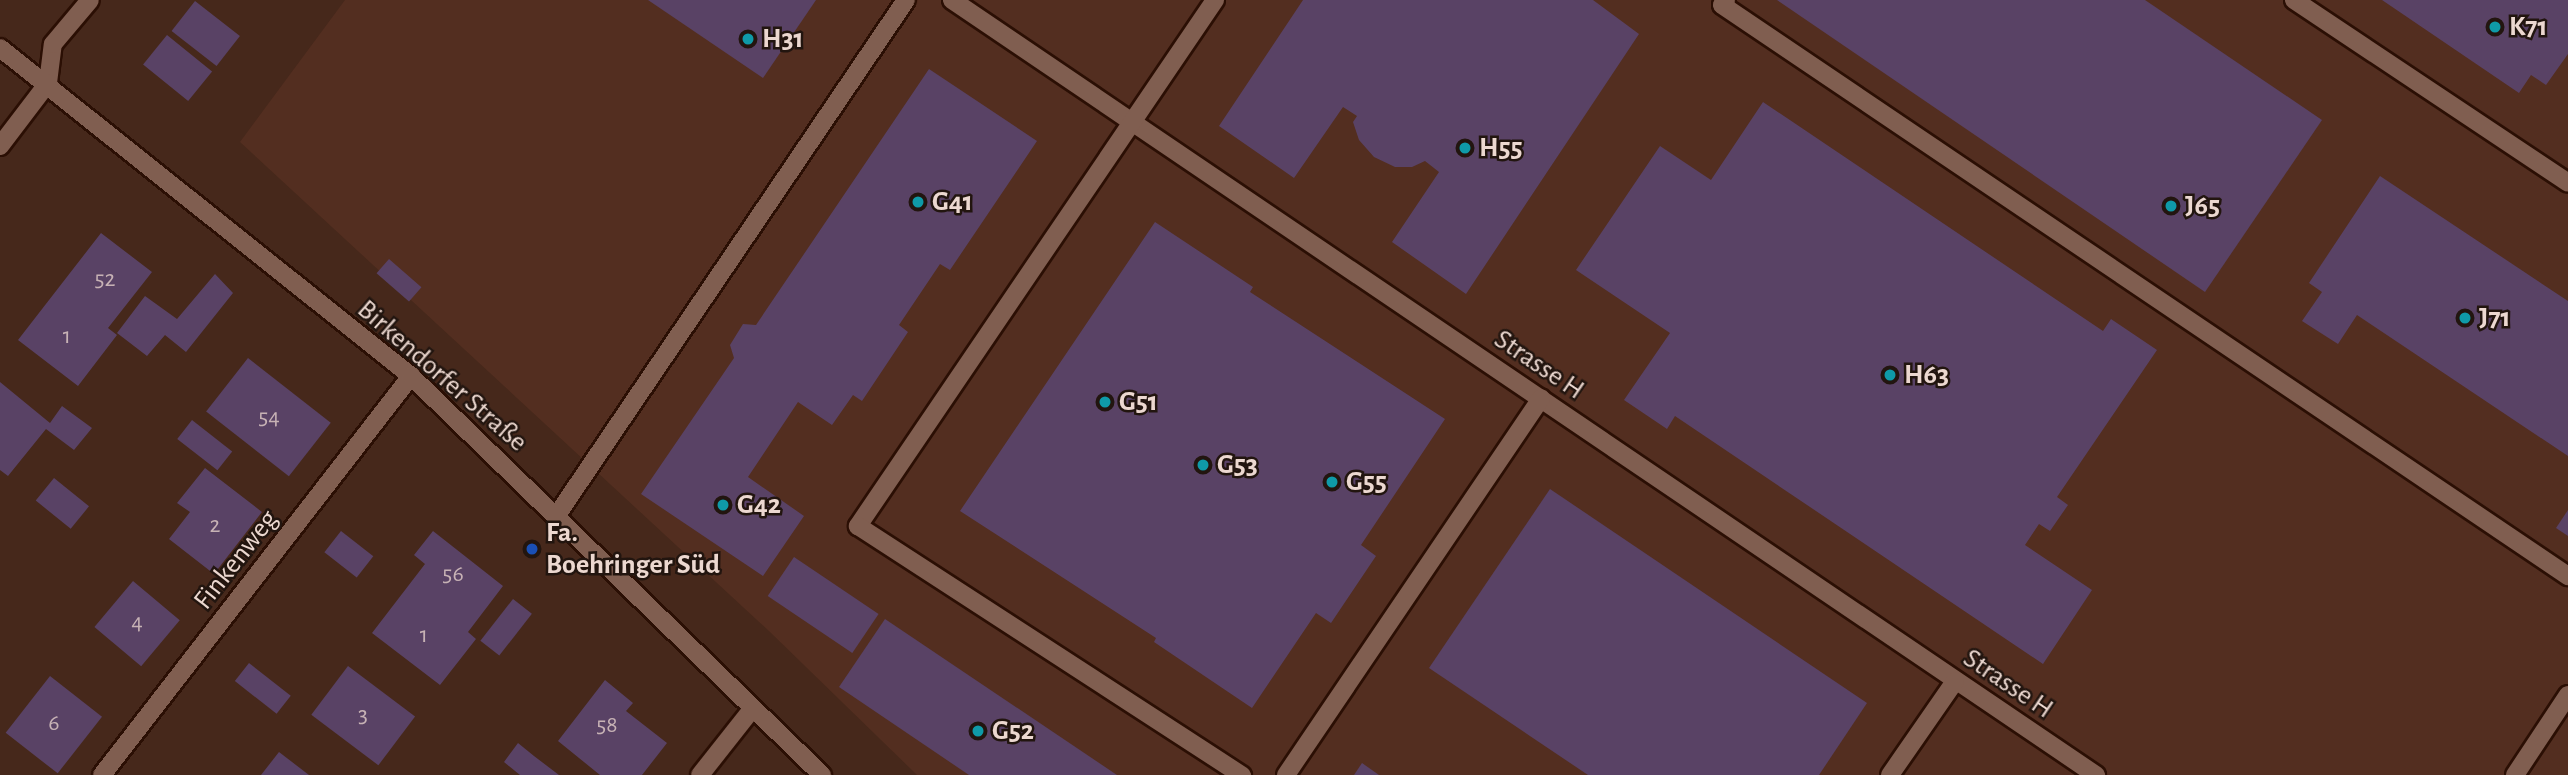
<!DOCTYPE html>
<meta charset="utf-8">
<style>
body{margin:0}
#map{position:relative;width:2568px;height:775px;overflow:hidden;background:#46281b;font-family:"Alegreya Sans",sans-serif}
div>[style]{position:absolute}
.built>*{inset:0;background:#532e20}
.building>*{inset:0;background:#594265;transform-origin:0 0}
.roads{filter:drop-shadow(2px 0 #2b0f04) drop-shadow(-2px 0 #2b0f04) drop-shadow(0 2px #2b0f04) drop-shadow(0 -2px #2b0f04)}
.service>*{height:18px;margin:-9px;padding:0 9px;transform-origin:9px;border-radius:9px;background:#805e50}
.minor>*{height:18px;margin:-9px;padding:0 9px;transform-origin:9px;border-radius:9px;background:#805e50}
.tertiary>*{height:18px;margin:-9px;padding:0 9px;transform-origin:9px;border-radius:9px;background:#805e50}
.dots>*{width:19px;height:19px;translate:-50% -50%;box-sizing:border-box;border:4px solid #22150f;border-radius:50%}
span{translate:-50% -50%;white-space:nowrap;text-align:center;line-height:1.15;-webkit-text-stroke:5px #22150f;paint-order:stroke}
.number-label{font-size:24px;color:#c7b2b5}
.number-label span{-webkit-text-stroke-width:0}
.poi-label{font-size:28px;color:#ecd8d0;font-weight:700}
.left{translate:0 -50%;text-align:left}
.street-label{font-size:28px;color:#ecd8d0}
</style>
<div id="map">
<div class="built">
<i style="clip-path:polygon(345px 0,2568px 0,2568px 775px,917px 775px,770px 632px,240px 142px)"></i>
</div>
<div class="building">
<i style="clip-path:polygon(648px 0,816px 0,763px 78px)"></i>
<i style="clip-path:polygon(1303px 0,1593px 0,1639px 34px,1466px 294px,1392px 242px,1439px 172px,1425px 161px,1412px 167px,1395px 167px,1374px 157px,1359px 140px,1353px 122px,1357px 116px,1343px 107px,1294px 178px,1219px 126px)"></i>
<i style="clip-path:polygon(1777px 0,2145px 0,2322px 120px,2205px 292px)"></i>
<i style="clip-path:polygon(2382px 0,2568px 0,2568px 54px,2546px 85px,2531px 75px,2519px 93px)"></i>
<i style="left:195px;top:1px;width:57px;height:38px;rotate:38deg"></i>
<i style="left:167px;top:35px;width:58px;height:38px;rotate:39deg"></i>
<i style="clip-path:polygon(929px 69px,1037px 141px,950px 270px,940px 264px,899px 325px,908px 332px,862px 401px,853px 395px,832px 425px,798px 402px,748px 477px,804px 516px,763px 576px,641px 494px,734px 358px,730px 345px,743px 324px,756px 325px)"></i>
<i style="clip-path:polygon(1763px 102px,2103px 331px,2111px 319px,2157px 350px,2057px 497px,2068px 505px,2050px 531px,2039px 524px,2025px 545px,2092px 590px,2043px 664px,1675px 416px,1667px 429px,1624px 400px,1670px 333px,1576px 270px,1660px 146px,1711px 180px)"></i>
<i style="clip-path:polygon(2380px 176px,2568px 301px,2568px 456px,2357px 315px,2338px 344px,2302px 321px,2322px 292px,2309px 283px)"></i>
<i style="clip-path:polygon(1155px 222px,1253px 287px,1250px 292px,1445px 419px,1361px 545px,1376px 556px,1331px 623px,1316px 613px,1252px 708px,1154px 642px,1156px 638px,960px 511px)"></i>
<i style="clip-path:polygon(101px 233px,152px 272px,108px 328px,117px 335px,78px 386px,18px 340px)"></i>
<i style="left:389px;top:259px;width:43px;height:19px;rotate:41deg"></i>
<i style="clip-path:polygon(215px 274px,233px 293px,186px 352px,165px 335px,147px 356px,117px 333px,145px 296px,177px 319px)"></i>
<i style="left:248px;top:358px;width:105px;height:68px;rotate:38deg"></i>
<i style="clip-path:polygon(0 382px,50px 423px,62px 406px,92px 428px,74px 450px,46px 429px,8px 476px,0 470px)"></i>
<i style="left:192px;top:420px;width:51px;height:24px;rotate:38deg"></i>
<i style="clip-path:polygon(205px 468px,262px 512px,214px 574px,169px 539px,190px 512px,177px 503px)"></i>
<i style="left:54px;top:478px;width:45px;height:29px;rotate:39deg"></i>
<i style="clip-path:polygon(1550px 489px,1867px 703px,1819px 775px,1588px 775px,1429px 668px)"></i>
<i style="clip-path:polygon(2568px 510px,2568px 536px,2556px 528px)"></i>
<i style="left:341px;top:531px;width:41px;height:27px;rotate:38deg"></i>
<i style="clip-path:polygon(433px 531px,503px 586px,468px 632px,476px 639px,440px 685px,372px 633px,425px 564px,414px 555px)"></i>
<i style="left:794px;top:557px;width:102px;height:47px;rotate:34deg"></i>
<i style="left:133px;top:581px;width:61px;height:60px;rotate:40deg"></i>
<i style="left:513px;top:599px;width:24px;height:53px;rotate:38deg"></i>
<i style="clip-path:polygon(885px 619px,1117px 775px,969px 775px,839px 687px)"></i>
<i style="left:249px;top:663px;width:53px;height:23px;rotate:38deg"></i>
<i style="left:348px;top:666px;width:84px;height:61px;rotate:37deg"></i>
<i style="left:50px;top:676px;width:66px;height:72px;rotate:38deg"></i>
<i style="clip-path:polygon(605px 680px,633px 703px,626px 711px,667px 743px,642px 775px,600px 775px,558px 741px)"></i>
<i style="clip-path:polygon(518px 743px,534px 756px,559px 775px,520px 775px,504px 762px)"></i>
<i style="clip-path:polygon(279px 752px,309px 775px,261px 775px)"></i>
<i style="clip-path:polygon(1362px 763px,1379px 775px,1354px 775px)"></i>
</div>
<div class="roads">
<div class="service">
<i style="left:952px;top:0;width:1382px;rotate:34.12deg"></i>
<i style="left:1215px;top:0;width:636px;rotate:124.17deg"></i>
<i style="left:858px;top:526px;width:458px;rotate:33deg"></i>
<i style="left:1726px;top:0;width:6px;rotate:129deg"></i>
<i style="left:1722px;top:5px;width:1021px;rotate:34.02deg"></i>
<i style="left:2294px;top:0;width:329px;rotate:33.7deg"></i>
<i style="left:48px;top:83px;width:39px;rotate:-83deg"></i>
<i style="left:53px;top:44px;width:57px;rotate:-49.9deg"></i>
<i style="left:557px;top:515px;width:622px;rotate:-55.88deg"></i>
<i style="left:1286px;top:775px;width:455px;rotate:-55.9deg"></i>
<i style="left:1890px;top:775px;width:114px;rotate:-55.3deg"></i>
<i style="left:2515px;top:775px;width:96px;rotate:-56.5deg"></i>
</div>
<div class="minor">
<i style="left:0;top:146px;width:79px;rotate:-52.7deg"></i>
<i style="left:102px;top:775px;width:505px;rotate:-52.24deg"></i>
<i style="left:700px;top:775px;width:85px;rotate:-51.7deg"></i>
</div>
<div class="tertiary">
<i style="left:0;top:48px;width:526px;rotate:38.59deg"></i>
<i style="left:411px;top:376px;width:573px;rotate:44.15deg"></i>
</div>
</div>
<div class="dots">
<i style="left:2495px;top:27px;background:#0f9aa8"></i>
<i style="left:748px;top:39px;background:#0f9aa8"></i>
<i style="left:1465px;top:148px;background:#0f9aa8"></i>
<i style="left:918px;top:202px;background:#0f9aa8"></i>
<i style="left:2171px;top:206px;background:#0f9aa8"></i>
<i style="left:2465px;top:318px;background:#0f9aa8"></i>
<i style="left:1890px;top:375px;background:#0f9aa8"></i>
<i style="left:1105px;top:402px;background:#0f9aa8"></i>
<i style="left:1203px;top:465px;background:#0f9aa8"></i>
<i style="left:1332px;top:482px;background:#0f9aa8"></i>
<i style="left:723px;top:505px;background:#0f9aa8"></i>
<i style="left:532px;top:549px;background:#1a4fb4"></i>
<i style="left:978px;top:731px;background:#0f9aa8"></i>
</div>
<div class="number-label">
<span style="left:105px;top:280px">52</span>
<span style="left:67px;top:337px">1</span>
<span style="left:269px;top:418px">54</span>
<span style="left:215px;top:526px">2</span>
<span style="left:453px;top:575px">56</span>
<span style="left:137px;top:623px">4</span>
<span style="left:424px;top:636px">1</span>
<span style="left:363px;top:716px">3</span>
<span style="left:54px;top:724px">6</span>
<span style="left:607px;top:726px">58</span>
</div>
<div class="poi-label">
<span class="left" style="left:2509px;top:27px">K71</span>
<span class="left" style="left:762px;top:39px">H31</span>
<span class="left" style="left:1479px;top:148px">H55</span>
<span class="left" style="left:932px;top:202px">G41</span>
<span class="left" style="left:2185px;top:206px">J65</span>
<span class="left" style="left:2479px;top:318px">J71</span>
<span class="left" style="left:1904px;top:375px">H63</span>
<span class="left" style="left:1119px;top:402px">G51</span>
<span class="left" style="left:1217px;top:465px">G53</span>
<span class="left" style="left:1346px;top:482px">G55</span>
<span class="left" style="left:737px;top:505px">G42</span>
<span class="left" style="left:546px;top:549px">Fa.<br>Boehringer Süd</span>
<span class="left" style="left:992px;top:731px">G52</span>
</div>
<div class="street-label">
<span style="left:1539px;top:365px;rotate:34deg">Strasse H</span>
<span style="left:442px;top:376px;rotate:41deg">Birkendorfer Straße</span>
<span style="left:236px;top:560px;rotate:-52deg">Finkenweg</span>
<span style="left:2008px;top:684px;rotate:34deg">Strasse H</span>
</div>
</div>
